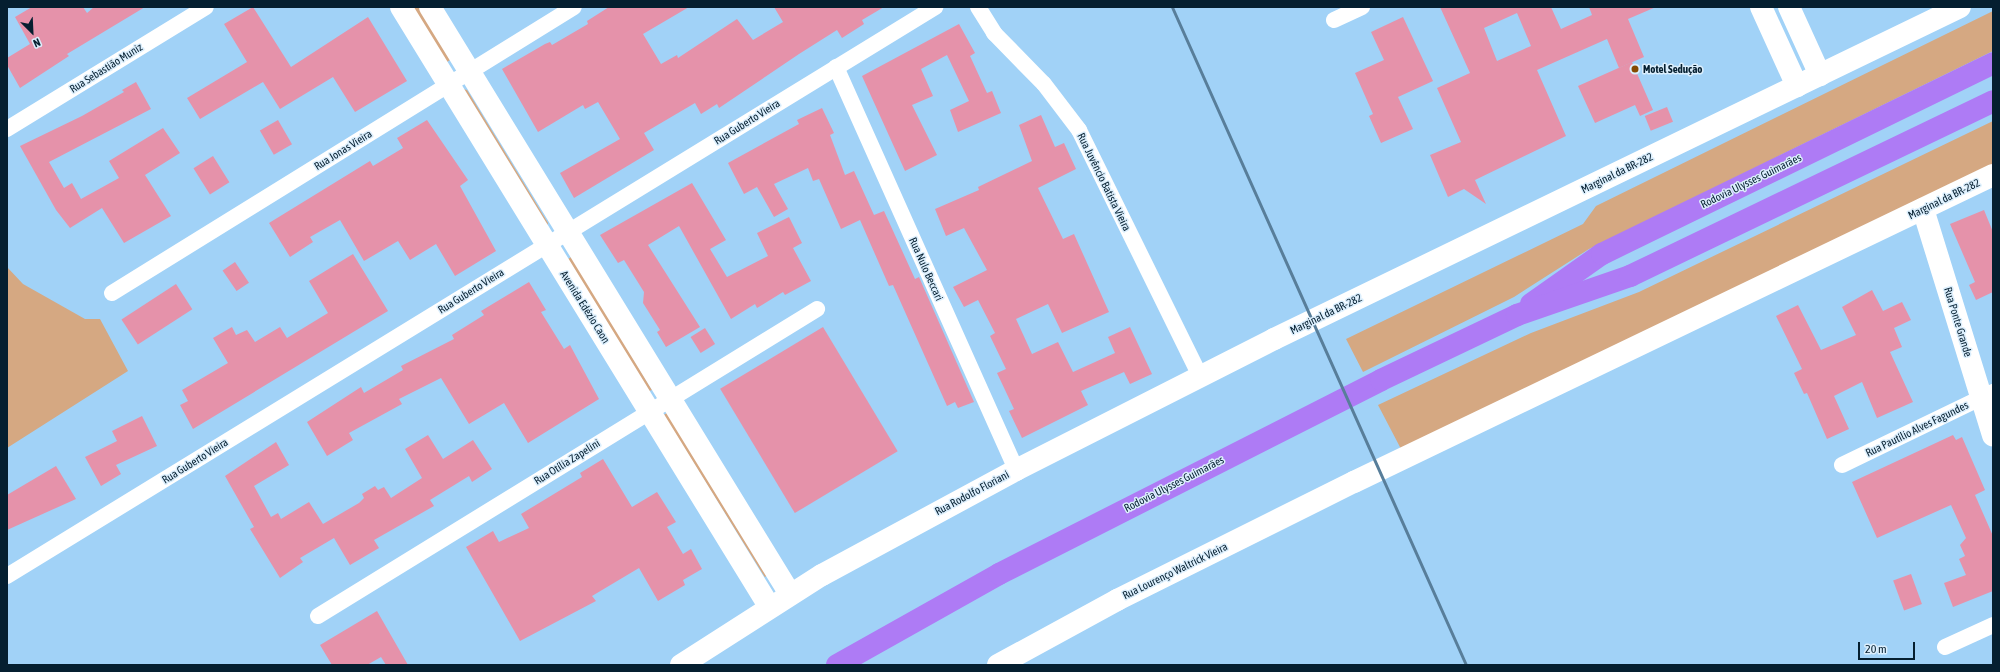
<!DOCTYPE html>
<meta charset="utf-8">
<style>
body{margin:0}
#map{position:relative;width:2000px;height:672px;overflow:hidden;background:#a1d2f7;font-family:"Asap Condensed",sans-serif}
div>[style]{position:absolute}
.green>*{inset:0;background:#d5a882;transform-origin:0 0}
.building>*{inset:0;background:#e592aa;transform-origin:0 0}
.street>*{height:16px;margin:-8px;padding:0 8px;transform-origin:8px;border-radius:8px;background:#fff}
.secondary>*{height:22px;margin:-11px;padding:0 11px;transform-origin:11px;border-radius:11px;background:#fff}
.highway>*{height:22px;margin:-11px;padding:0 11px;transform-origin:11px;border-radius:11px;background:#ae7bf5}
.rail>*{height:3px;margin:-1.5px;padding:0 1.5px;transform-origin:1.5px;border-radius:1.5px;background:#587e9a}
.dots>*{width:11px;height:11px;translate:-50% -50%;box-sizing:border-box;border:2px solid #dceffd;border-radius:50%}
span{translate:-50% -50%;white-space:nowrap;text-align:center;line-height:1.15;-webkit-text-stroke:3px #dceffd;paint-order:stroke}
.street-label{font-size:11px;color:#051f30}
.poi-label{font-size:11px;color:#051f30;font-weight:700}
.left{translate:0 -50%;text-align:left}
.frame{position:absolute;inset:0;border:8px solid #051f30;pointer-events:none}
.north{position:absolute;left:12px;top:12px;width:40px;height:40px;-webkit-text-stroke:3px #dceffd;paint-order:stroke;rotate:156deg;font-size:11px;font-weight:700;line-height:16px;text-align:center;color:#051f30}
.north::after{content:'';display:block;margin:auto;width:14px;height:18px;background:#051f30;clip-path:polygon(50% 0,100% 100%,50% 72%,0 100%)}
.scale{position:absolute;left:1858px;top:642px;width:57px;height:18px;box-sizing:border-box;border:2px solid #051f30;border-top:0;padding-left:5px;font-size:12px;line-height:14px;white-space:nowrap;color:#051f30;-webkit-text-stroke:3px #dceffd;paint-order:stroke}
</style>
<div id="map">
<div class="green">
<i style="clip-path:polygon(410px 7px,420px 7px,450px 60px,447px 62px)"></i>
<i style="clip-path:polygon(1993px 11px,1993px 51px,1589px 249px,1514px 297px,1363px 372px,1346px 339px,1583px 224px,1596px 206px)"></i>
<i style="clip-path:polygon(463px 89px,467px 90px,548px 223px,547px 226px)"></i>
<i style="clip-path:polygon(1993px 121px,1993px 164px,1401px 449px,1378px 405px,1531px 333px,1639px 292px)"></i>
<i style="clip-path:polygon(571px 257px,574px 258px,652px 390px,649px 391px,568px 259px)"></i>
<i style="clip-path:polygon(7px 267px,23px 284px,85px 319px,100px 319px,128px 371px,7px 448px)"></i>
<i style="left:667px;top:413px;width:191px;height:4px;rotate:58deg"></i>
</div>
<div class="building">
<i style="clip-path:polygon(32px 7px,83px 7px,87px 13px,94px 7px,145px 7px,67px 54px,69px 56px,20px 88px,7px 65px,7px 58px,30px 44px,15px 17px)"></i>
<i style="clip-path:polygon(253px 7px,291px 67px,368px 17px,407px 81px,355px 112px,333px 77px,280px 109px,263px 82px,200px 119px,187px 98px,247px 62px,224px 24px)"></i>
<i style="clip-path:polygon(609px 7px,689px 7px,643px 34px,661px 64px,677px 55px,678px 58px,737px 19px,753px 40px,783px 22px,774px 7px,884px 7px,862px 20px,864px 24px,842px 38px,837px 30px,799px 54px,719px 108px,717px 104px,701px 114px,695px 103px,644px 133px,654px 150px,574px 198px,560px 173px,620px 139px,598px 102px,585px 109px,583px 105px,538px 132px,502px 69px,545px 44px,550px 42px,552px 45px,588px 24px,587px 21px)"></i>
<i style="clip-path:polygon(evenodd,1440px 7px,1551px 7px,1561px 29px,1592px 15px,1589px 7px,1656px 7px,1628px 19px,1644px 57px,1619px 68px,1607px 39px,1537px 70px,1566px 136px,1475px 180px,1486px 204px,1464px 189px,1448px 197px,1430px 155px,1461px 142px,1437px 88px,1470px 73px,1440px 7px,1517px 13px,1531px 46px,1497px 61px,1484px 28px,1517px 13px)"></i>
<i style="clip-path:polygon(1403px 17px,1433px 81px,1398px 97px,1413px 129px,1381px 143px,1369px 116px,1373px 114px,1355px 73px,1384px 60px,1371px 32px)"></i>
<i style="clip-path:polygon(959px 24px,975px 53px,970px 56px,987px 93px,992px 91px,1001px 113px,958px 132px,950px 110px,969px 101px,947px 55px,921px 69px,933px 96px,912px 105px,937px 155px,905px 171px,862px 76px)"></i>
<i style="clip-path:polygon(1632px 62px,1653px 110px,1640px 116px,1635px 105px,1595px 123px,1578px 86px)"></i>
<i style="clip-path:polygon(136px 82px,151px 109px,49px 162px,64px 188px,72px 183px,81px 199px,119px 178px,109px 161px,163px 128px,180px 153px,145px 175px,171px 216px,124px 243px,102px 208px,70px 228px,56px 210px,20px 146px,82px 116px,124px 92px,122px 90px)"></i>
<i style="left:1667px;top:107px;width:16px;height:24px;rotate:68deg"></i>
<i style="clip-path:polygon(822px 108px,834px 133px,830px 135px,845px 175px,854px 171px,874px 215px,884px 211px,915px 279px,919px 277px,974px 402px,958px 408px,955px 402px,947px 406px,893px 285px,889px 286px,860px 220px,841px 229px,819px 179px,813px 181px,808px 168px,774px 184px,788px 209px,774px 217px,757px 187px,744px 194px,728px 163px,799px 124px,797px 120px)"></i>
<i style="clip-path:polygon(1041px 115px,1055px 147px,1064px 143px,1076px 169px,1038px 188px,1063px 239px,1074px 234px,1109px 312px,1062px 333px,1048px 304px,1016px 319px,1032px 354px,1058px 342px,1073px 372px,1115px 353px,1108px 337px,1130px 327px,1152px 374px,1130px 384px,1124px 372px,1081px 391px,1088px 405px,1022px 438px,1009px 411px,1014px 409px,997px 373px,1006px 369px,990px 336px,995px 333px,978px 300px,964px 307px,953px 287px,987px 270px,964px 228px,946px 236px,935px 209px,979px 190px,978px 187px,1032px 161px,1019px 125px)"></i>
<i style="left:278px;top:120px;width:28px;height:21px;rotate:60deg"></i>
<i style="clip-path:polygon(427px 120px,468px 180px,460px 186px,496px 251px,455px 276px,436px 244px,410px 260px,398px 241px,364px 261px,340px 220px,310px 237px,313px 242px,290px 257px,269px 223px,370px 161px,373px 166px,403px 148px,397px 138px)"></i>
<i style="left:213px;top:156px;width:31px;height:23px;rotate:58deg"></i>
<i style="clip-path:polygon(692px 183px,726px 240px,710px 249px,727px 277px,768px 256px,757px 233px,789px 217px,802px 243px,793px 248px,811px 281px,785px 295px,783px 292px,757px 308px,755px 304px,731px 319px,679px 226px,648px 245px,700px 327px,666px 347px,657px 332px,660px 330px,643px 303px,644px 292px,624px 260px,618px 263px,600px 235px)"></i>
<i style="clip-path:polygon(1984px 210px,1993px 232px,1993px 292px,1976px 300px,1969px 285px,1975px 282px,1950px 224px)"></i>
<i style="clip-path:polygon(353px 254px,388px 311px,193px 429px,180px 405px,188px 401px,182px 390px,228px 363px,213px 338px,232px 327px,236px 335px,247px 330px,255px 342px,280px 327px,287px 338px,328px 313px,309px 281px)"></i>
<i style="left:235px;top:262px;width:25px;height:15px;rotate:56deg"></i>
<i style="clip-path:polygon(529px 282px,546px 310px,541px 312px,564px 349px,570px 345px,599px 399px,528px 443px,504px 403px,469px 424px,441px 378px,399px 399px,402px 404px,349px 433px,353px 440px,327px 456px,307px 422px,361px 387px,364px 393px,403px 370px,401px 366px,454px 339px,452px 335px,484px 315px,481px 311px)"></i>
<i style="left:176px;top:284px;width:30px;height:65px;rotate:57deg"></i>
<i style="clip-path:polygon(1872px 290px,1883px 311px,1902px 302px,1911px 320px,1894px 328px,1902px 347px,1890px 352px,1913px 402px,1877px 418px,1862px 382px,1834px 396px,1849px 429px,1827px 439px,1807px 393px,1804px 394px,1794px 373px,1802px 369px,1776px 316px,1798px 305px,1821px 350px,1856px 335px,1842px 307px)"></i>
<i style="left:823px;top:327px;width:145px;height:120px;rotate:59deg"></i>
<i style="left:705px;top:328px;width:19px;height:17px;rotate:58deg"></i>
<i style="clip-path:polygon(142px 416px,157px 446px,116px 465px,121px 474px,101px 486px,85px 457px,117px 441px,112px 431px)"></i>
<i style="clip-path:polygon(428px 435px,443px 459px,473px 440px,492px 469px,472px 482px,469px 476px,430px 500px,434px 506px,374px 540px,379px 548px,350px 565px,334px 538px,300px 558px,303px 562px,280px 578px,250px 529px,254px 527px,225px 476px,276px 442px,289px 465px,254px 486px,271px 517px,278px 513px,281px 519px,309px 502px,323px 524px,359px 503px,364px 498px,362px 494px,375px 486px,378px 490px,384px 487px,391px 498px,422px 478px,405px 449px)"></i>
<i style="clip-path:polygon(1953px 435px,1956px 440px,1962px 437px,1985px 490px,1975px 495px,1993px 536px,1993px 591px,1953px 607px,1944px 583px,1966px 575px,1959px 559px,1965px 556px,1960px 545px,1966px 538px,1951px 505px,1877px 538px,1852px 482px)"></i>
<i style="clip-path:polygon(603px 459px,632px 507px,657px 492px,676px 522px,667px 527px,683px 554px,691px 549px,702px 569px,683px 580px,685px 585px,658px 601px,639px 568px,592px 596px,596px 601px,520px 641px,466px 547px,493px 531px,499px 542px,529px 528px,521px 514px,582px 477px,580px 473px)"></i>
<i style="clip-path:polygon(56px 466px,76px 499px,7px 530px,7px 495px)"></i>
<i style="left:1911px;top:574px;width:32px;height:19px;rotate:70deg"></i>
<i style="clip-path:polygon(377px 611px,408px 665px,386px 665px,381px 657px,367px 665px,332px 665px,320px 645px)"></i>
</div>
<div class="street">
<i style="left:978px;top:7px;width:31px;rotate:58deg"></i>
<i style="left:994px;top:33px;width:71px;rotate:45.6deg"></i>
<i style="left:1044px;top:84px;width:58px;rotate:52.7deg"></i>
<i style="left:1079px;top:130px;width:274px;rotate:63.8deg"></i>
<i style="left:1334px;top:20px;width:31px;rotate:-25deg"></i>
<i style="left:836px;top:67px;width:441px;rotate:65.9deg"></i>
<i style="left:7px;top:129px;width:233px;rotate:-31.5deg"></i>
<i style="left:112px;top:293px;width:543px;rotate:-31.76deg"></i>
<i style="left:1842px;top:465px;width:168px;rotate:-25.8deg"></i>
<i style="left:7px;top:576px;width:1089px;rotate:-31.51deg"></i>
<i style="left:318px;top:616px;width:586px;rotate:-31.6deg"></i>
<i style="left:1945px;top:647px;width:53px;rotate:-24.6deg"></i>
</div>
<div class="secondary">
<i style="left:401px;top:7px;width:703px;rotate:58.44deg"></i>
<i style="left:430px;top:7px;width:689px;rotate:58.48deg"></i>
<i style="left:1761px;top:7px;width:87px;rotate:65.5deg"></i>
<i style="left:1789px;top:7px;width:75px;rotate:65.5deg"></i>
<i style="left:1923px;top:209px;width:237px;rotate:72.8deg"></i>
<i style="left:681px;top:665px;width:167px;rotate:-32.6deg"></i>
<i style="left:822px;top:575px;width:221px;rotate:-28.4deg"></i>
<i style="left:1016px;top:470px;width:289px;rotate:-26.9deg"></i>
<i style="left:1274px;top:339px;width:762px;rotate:-25.83deg"></i>
<i style="left:998px;top:665px;width:136px;rotate:-28.6deg"></i>
<i style="left:1117px;top:600px;width:265px;rotate:-26.5deg"></i>
<i style="left:1354px;top:482px;width:709px;rotate:-25.66deg"></i>
</div>
<div class="highway">
<i style="left:1531px;top:304px;width:87px;rotate:-35.2deg"></i>
<i style="left:1602px;top:254px;width:435px;rotate:-26deg"></i>
<i style="left:837px;top:665px;width:186px;rotate:-29.3deg"></i>
<i style="left:999px;top:574px;width:428px;rotate:-26.9deg"></i>
<i style="left:1381px;top:380px;width:151px;rotate:-25.5deg"></i>
<i style="left:1517px;top:315px;width:120px;rotate:-19deg"></i>
<i style="left:1630px;top:276px;width:403px;rotate:-25.7deg"></i>
</div>
<div class="rail">
<i style="left:1172px;top:7px;width:721px;rotate:65.92deg"></i>
</div>
<div class="dots">
<i style="left:1635px;top:69px;background:#854a02"></i>
</div>
<div class="street-label">
<span style="left:106px;top:68px;rotate:-32deg">Rua Sebastião Muniz</span>
<span style="left:747px;top:122px;rotate:-32deg">Rua Guberto Vieira</span>
<span style="left:343px;top:150px;rotate:-32deg">Rua Jonas Vieira</span>
<span style="left:1617px;top:173px;rotate:-26deg">Marginal da BR-282</span>
<span style="left:1751px;top:181px;rotate:-26deg">Rodovia Ulysses Guimarães</span>
<span style="left:1104px;top:182px;rotate:64deg">Rua Juvêncio Batista Vieira</span>
<span style="left:1944px;top:199px;rotate:-26deg">Marginal da BR-282</span>
<span style="left:926px;top:269px;rotate:66deg">Rua Nulo Beccari</span>
<span style="left:471px;top:291px;rotate:-32deg">Rua Guberto Vieira</span>
<span style="left:585px;top:307px;rotate:58deg">Avenida Edézio Caon</span>
<span style="left:1326px;top:314px;rotate:-26deg">Marginal da BR-282</span>
<span style="left:1958px;top:322px;rotate:73deg">Rua Ponte Grande</span>
<span style="left:1917px;top:429px;rotate:-26deg">Rua Pautílio Alves Fagundes</span>
<span style="left:195px;top:461px;rotate:-32deg">Rua Guberto Vieira</span>
<span style="left:567px;top:462px;rotate:-32deg">Rua Otília Zapelini</span>
<span style="left:1174px;top:484px;rotate:-27deg">Rodovia Ulysses Guimarães</span>
<span style="left:972px;top:493px;rotate:-28deg">Rua Rodolfo Floriani</span>
<span style="left:1175px;top:571px;rotate:-26deg">Rua Lourenço Waltrick Vieira</span>
</div>
<div class="poi-label">
<span class="left" style="left:1643px;top:69px">Motel Sedução</span>
</div>
<div class="frame"></div>
<div class="north">N</div>
<div class="scale">20 m</div>
</div>
